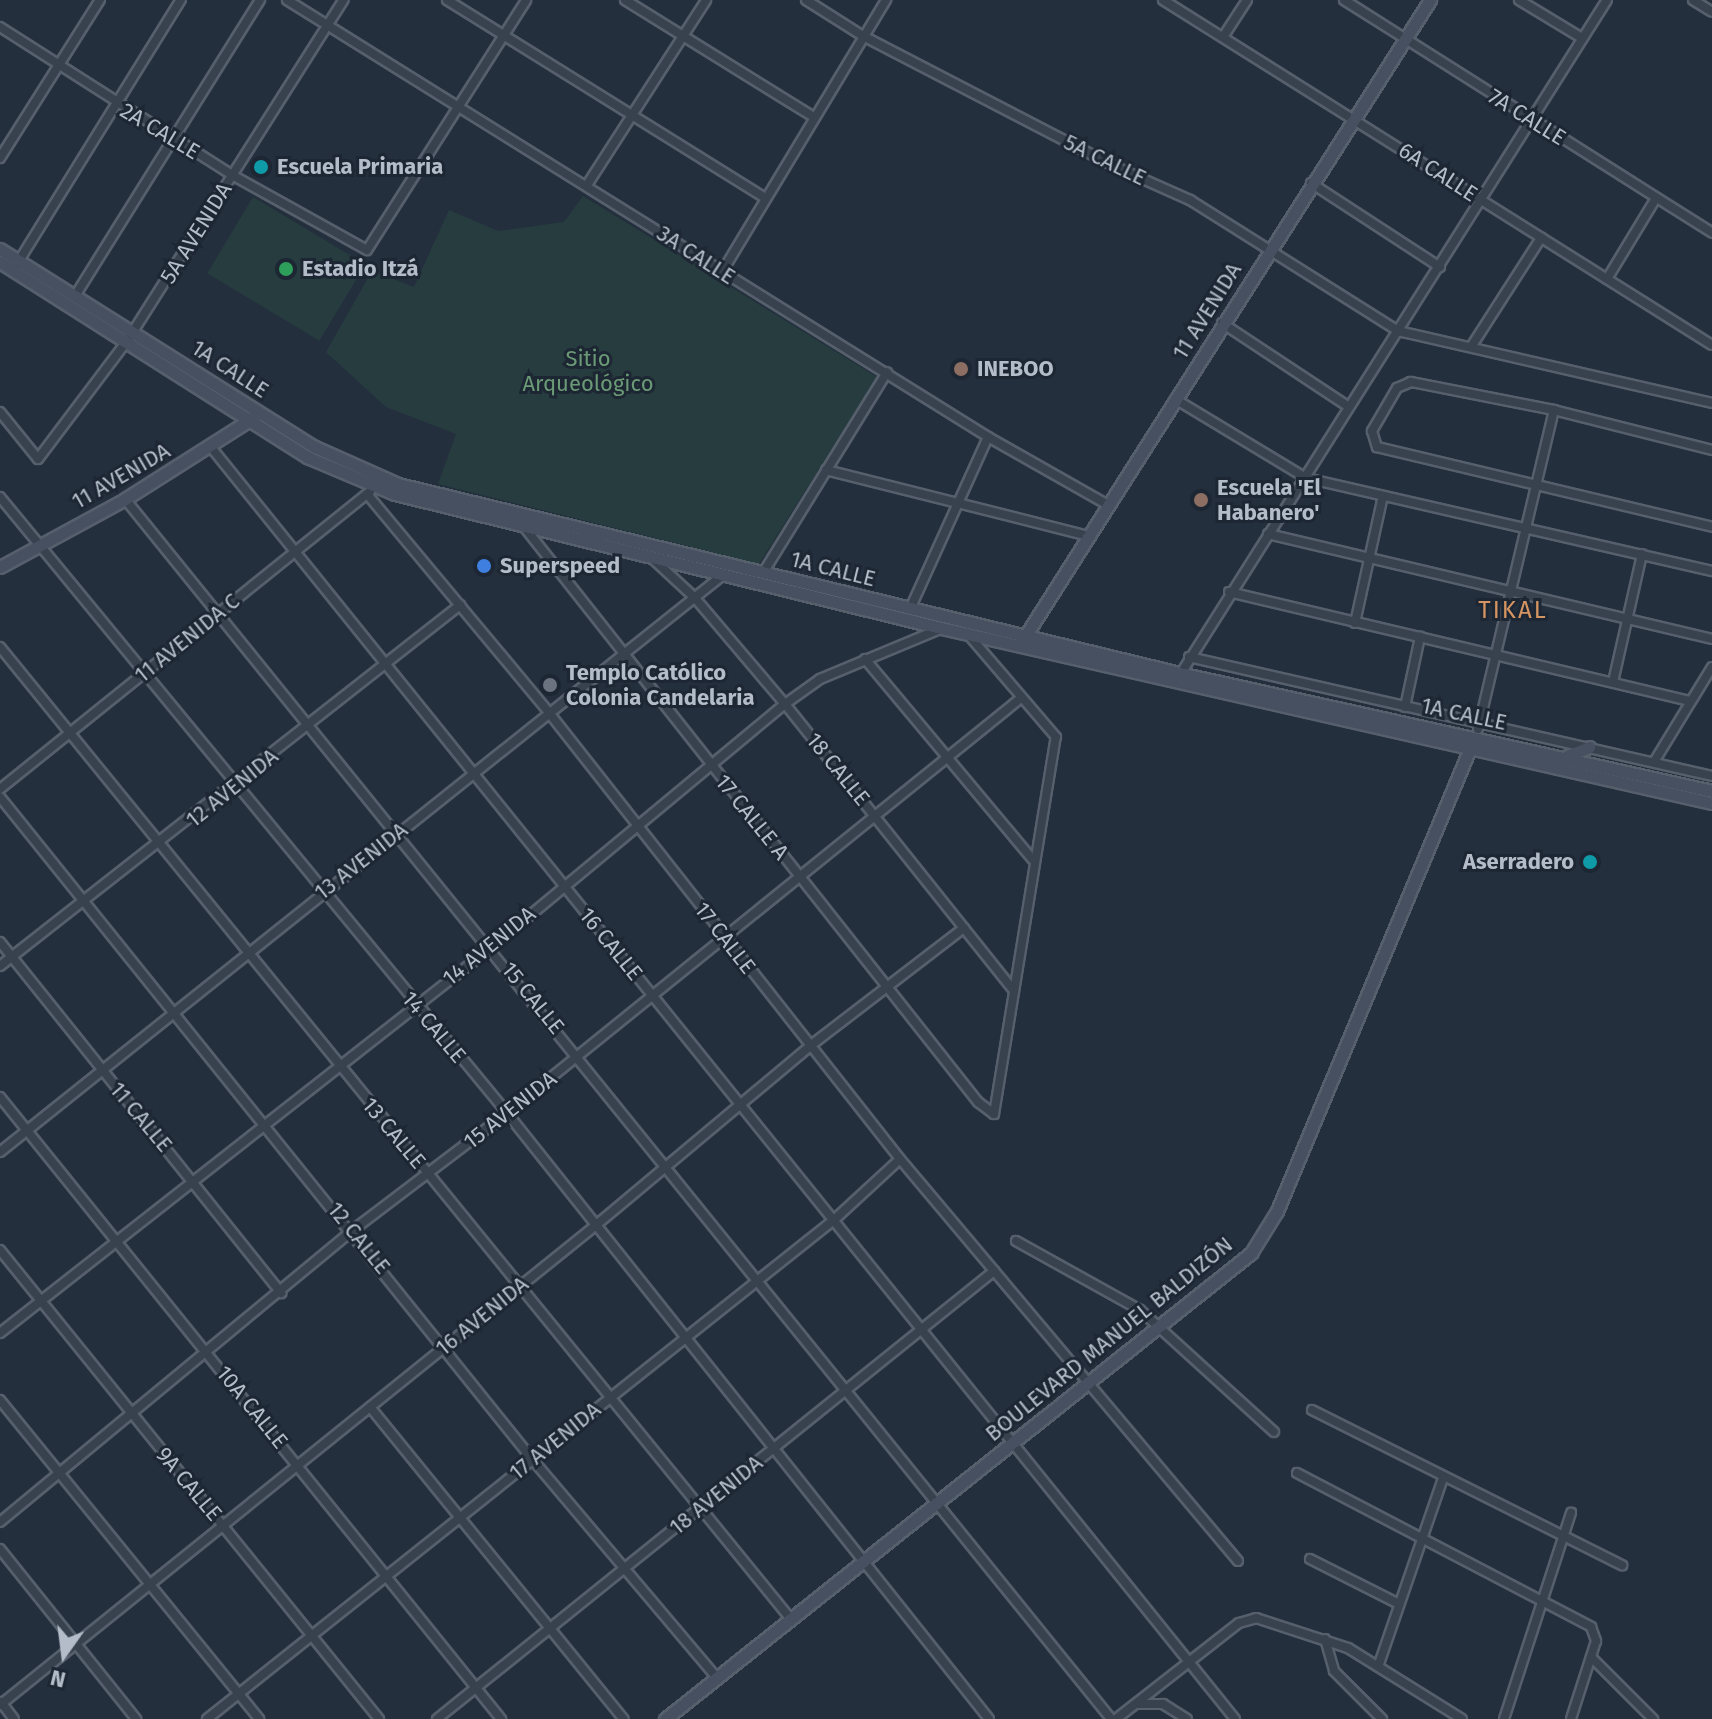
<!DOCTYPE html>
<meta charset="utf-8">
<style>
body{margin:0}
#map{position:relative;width:1712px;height:1719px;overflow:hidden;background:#242f3e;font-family:"Fira Sans",sans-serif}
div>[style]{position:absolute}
.green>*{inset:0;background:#263c3f;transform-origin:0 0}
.roads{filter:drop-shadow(2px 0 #565f6c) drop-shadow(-2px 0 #565f6c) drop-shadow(0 2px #565f6c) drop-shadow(0 -2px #565f6c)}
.street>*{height:8px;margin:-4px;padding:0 4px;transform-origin:4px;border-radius:4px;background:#38414e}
.secondary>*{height:11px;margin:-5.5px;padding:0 5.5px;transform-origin:5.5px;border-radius:5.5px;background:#465061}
.dots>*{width:22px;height:22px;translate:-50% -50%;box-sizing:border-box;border:4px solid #1d2633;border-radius:50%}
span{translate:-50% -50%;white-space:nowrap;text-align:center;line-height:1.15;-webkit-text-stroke:6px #1d2633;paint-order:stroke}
.street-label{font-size:22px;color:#b4bcc9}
.poi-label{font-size:22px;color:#b4bcc9;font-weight:700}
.left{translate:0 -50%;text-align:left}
.right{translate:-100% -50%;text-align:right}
.park-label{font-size:22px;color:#6b9a76}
.neighbourhood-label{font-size:24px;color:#d59563;letter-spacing:2px}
.north{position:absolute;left:24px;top:1615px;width:80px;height:80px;-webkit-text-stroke:6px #1d2633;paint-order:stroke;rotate:194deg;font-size:22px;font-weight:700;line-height:32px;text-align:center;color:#b4bcc9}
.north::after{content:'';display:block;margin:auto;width:28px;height:36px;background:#b4bcc9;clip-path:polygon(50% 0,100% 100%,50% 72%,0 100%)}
</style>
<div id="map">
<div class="green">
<i style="clip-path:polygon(583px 196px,877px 377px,759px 564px,438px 484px,456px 434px,386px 407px,326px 352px,372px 271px,414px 287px,449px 210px,498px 231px,564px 222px)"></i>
<i style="left:253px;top:197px;width:131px;height:89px;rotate:31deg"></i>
</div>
<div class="roads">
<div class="street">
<i style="left:287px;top:0;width:826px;rotate:31.94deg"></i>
<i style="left:988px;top:437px;width:138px;rotate:29.5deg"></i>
<i style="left:447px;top:0;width:375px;rotate:31.9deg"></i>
<i style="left:625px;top:0;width:220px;rotate:31.8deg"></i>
<i style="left:806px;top:0;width:67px;rotate:32.3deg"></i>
<i style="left:863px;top:36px;width:287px;rotate:27.4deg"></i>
<i style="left:1118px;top:168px;width:79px;rotate:24deg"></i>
<i style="left:1190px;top:200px;width:246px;rotate:32.2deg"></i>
<i style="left:1398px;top:331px;width:322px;rotate:12.9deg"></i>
<i style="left:1163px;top:0;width:648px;rotate:32.15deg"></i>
<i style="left:1344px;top:0;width:436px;rotate:32.3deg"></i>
<i style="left:1519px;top:0;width:71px;rotate:31.2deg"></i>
<i style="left:1693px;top:0;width:22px;rotate:32deg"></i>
<i style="left:0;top:27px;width:275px;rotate:32.5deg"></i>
<i style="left:232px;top:175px;width:154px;rotate:29.1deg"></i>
<i style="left:367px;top:250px;width:296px;rotate:-57.5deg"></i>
<i style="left:1223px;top:37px;width:44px;rotate:-57deg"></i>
<i style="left:0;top:158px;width:187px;rotate:-57.7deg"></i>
<i style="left:1311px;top:183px;width:154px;rotate:33.1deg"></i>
<i style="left:587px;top:185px;width:220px;rotate:-57.2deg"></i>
<i style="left:17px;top:264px;width:311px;rotate:-58.2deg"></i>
<i style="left:722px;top:272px;width:318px;rotate:-58.9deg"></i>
<i style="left:1607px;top:279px;width:95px;rotate:-58.8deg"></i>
<i style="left:75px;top:296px;width:349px;rotate:-58deg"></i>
<i style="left:1222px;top:323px;width:152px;rotate:33.5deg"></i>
<i style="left:1471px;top:347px;width:130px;rotate:-57.3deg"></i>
<i style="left:1175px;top:399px;width:153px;rotate:31.1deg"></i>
<i style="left:1306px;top:478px;width:417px;rotate:12.9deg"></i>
<i style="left:0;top:412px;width:60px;rotate:51deg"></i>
<i style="left:38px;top:459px;width:148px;rotate:-53deg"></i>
<i style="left:127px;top:341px;width:404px;rotate:-57.6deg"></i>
<i style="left:210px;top:446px;width:1634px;rotate:51.16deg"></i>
<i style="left:1712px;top:450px;width:163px;rotate:-165.8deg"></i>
<i style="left:1554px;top:410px;width:146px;rotate:-168.9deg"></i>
<i style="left:1411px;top:382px;width:15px;rotate:157deg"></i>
<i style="left:1397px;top:388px;width:50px;rotate:120.2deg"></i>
<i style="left:1372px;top:431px;width:17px;rotate:73deg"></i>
<i style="left:1377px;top:447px;width:344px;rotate:13.4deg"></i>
<i style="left:826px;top:470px;width:270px;rotate:14.1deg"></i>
<i style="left:367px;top:494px;width:286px;rotate:50.2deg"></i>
<i style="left:550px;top:714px;width:566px;rotate:51.81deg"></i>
<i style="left:900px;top:1159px;width:525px;rotate:49.94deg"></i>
<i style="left:0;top:497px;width:798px;rotate:50.54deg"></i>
<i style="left:507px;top:1113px;width:774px;rotate:51.5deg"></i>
<i style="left:125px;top:499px;width:1569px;rotate:51.05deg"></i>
<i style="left:521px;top:523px;width:738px;rotate:51.72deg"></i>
<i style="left:978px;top:1102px;width:20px;rotate:37deg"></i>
<i style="left:994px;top:1114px;width:382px;rotate:-80.7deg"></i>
<i style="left:1056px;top:737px;width:137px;rotate:-130.6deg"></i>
<i style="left:1268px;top:534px;width:456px;rotate:13.3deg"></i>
<i style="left:653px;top:559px;width:57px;rotate:42.9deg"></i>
<i style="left:695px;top:598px;width:139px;rotate:49.7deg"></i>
<i style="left:785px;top:704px;width:367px;rotate:51.4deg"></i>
<i style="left:763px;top:573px;width:236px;rotate:-58.3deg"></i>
<i style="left:1229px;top:592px;width:474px;rotate:13.3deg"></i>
<i style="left:910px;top:609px;width:189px;rotate:-65.6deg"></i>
<i style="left:1355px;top:623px;width:130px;rotate:-77.6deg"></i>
<i style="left:0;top:647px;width:1252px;rotate:50.87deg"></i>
<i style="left:1189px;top:657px;width:536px;rotate:12.82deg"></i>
<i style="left:865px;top:659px;width:261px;rotate:50.1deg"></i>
<i style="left:1178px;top:678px;width:802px;rotate:-57.68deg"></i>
<i style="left:1613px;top:682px;width:131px;rotate:-77.2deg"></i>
<i style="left:1405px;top:707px;width:72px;rotate:-77.9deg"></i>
<i style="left:1478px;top:729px;width:328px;rotate:-76.6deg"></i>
<i style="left:1654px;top:762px;width:111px;rotate:-58.6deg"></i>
<i style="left:0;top:789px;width:475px;rotate:-38.8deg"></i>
<i style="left:0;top:797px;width:849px;rotate:51.21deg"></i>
<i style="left:532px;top:1459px;width:287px;rotate:49.8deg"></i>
<i style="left:0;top:942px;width:450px;rotate:51.3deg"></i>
<i style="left:0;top:966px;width:585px;rotate:-38.12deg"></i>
<i style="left:0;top:1097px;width:799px;rotate:51.15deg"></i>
<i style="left:0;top:1152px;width:926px;rotate:-38.6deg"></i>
<i style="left:1016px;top:1241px;width:142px;rotate:29.1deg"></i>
<i style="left:1140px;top:1310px;width:181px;rotate:42.3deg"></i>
<i style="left:0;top:1250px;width:603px;rotate:51.06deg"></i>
<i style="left:0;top:1333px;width:625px;rotate:-38.12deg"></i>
<i style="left:492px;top:947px;width:381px;rotate:-39.7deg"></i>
<i style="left:785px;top:704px;width:43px;rotate:-35.5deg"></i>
<i style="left:820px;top:679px;width:130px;rotate:-22.6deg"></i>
<i style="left:0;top:1400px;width:411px;rotate:50.9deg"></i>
<i style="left:370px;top:1407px;width:402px;rotate:50.9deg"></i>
<i style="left:1312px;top:1410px;width:347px;rotate:26.6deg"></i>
<i style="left:1297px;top:1473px;width:332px;rotate:27.6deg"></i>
<i style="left:1591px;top:1627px;width:15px;rotate:70deg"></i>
<i style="left:1596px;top:1641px;width:82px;rotate:107.8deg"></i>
<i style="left:0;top:1522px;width:458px;rotate:-39.6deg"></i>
<i style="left:353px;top:1230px;width:193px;rotate:-37.2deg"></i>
<i style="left:507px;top:1113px;width:661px;rotate:-38.92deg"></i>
<i style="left:0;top:1549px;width:218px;rotate:51.3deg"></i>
<i style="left:1310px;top:1559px;width:100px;rotate:26.8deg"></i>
<i style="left:1325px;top:1639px;width:33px;rotate:74deg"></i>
<i style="left:1334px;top:1671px;width:68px;rotate:45deg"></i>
<i style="left:1591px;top:1657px;width:88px;rotate:45deg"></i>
<i style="left:1379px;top:1664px;width:197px;rotate:-71deg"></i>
<i style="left:1px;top:1702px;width:21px;rotate:53deg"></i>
<i style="left:1137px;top:1704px;width:26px"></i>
<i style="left:1163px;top:1704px;width:28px;rotate:32deg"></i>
<i style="left:0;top:1705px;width:764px;rotate:-38.84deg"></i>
<i style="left:595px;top:1226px;width:280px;rotate:-39.9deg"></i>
<i style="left:810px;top:1046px;width:194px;rotate:-37.5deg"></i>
<i style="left:207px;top:1719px;width:803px;rotate:-38.53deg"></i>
<i style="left:835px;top:1219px;width:88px;rotate:-42.7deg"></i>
<i style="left:437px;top:1719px;width:715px;rotate:-38.81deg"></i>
<i style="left:1116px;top:1719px;width:156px;rotate:-38deg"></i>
<i style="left:1239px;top:1623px;width:18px;rotate:-16deg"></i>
<i style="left:1256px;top:1618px;width:97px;rotate:18.1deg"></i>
<i style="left:1348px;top:1648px;width:134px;rotate:31.9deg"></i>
<i style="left:1504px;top:1719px;width:217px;rotate:-72deg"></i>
</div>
<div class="secondary">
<i style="left:0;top:249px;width:372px;rotate:32.2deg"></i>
<i style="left:315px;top:447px;width:91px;rotate:24deg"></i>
<i style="left:398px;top:484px;width:804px;rotate:13.6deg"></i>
<i style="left:1179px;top:673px;width:546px;rotate:12.48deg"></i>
<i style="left:0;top:262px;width:364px;rotate:32.4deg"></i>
<i style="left:307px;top:457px;width:95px;rotate:22.8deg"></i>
<i style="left:395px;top:494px;width:562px;rotate:13.79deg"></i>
<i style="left:941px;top:628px;width:791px;rotate:12.79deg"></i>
<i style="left:0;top:567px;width:142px;rotate:-28.5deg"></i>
<i style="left:125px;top:499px;width:153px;rotate:-32.4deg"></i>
<i style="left:1022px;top:641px;width:760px;rotate:-57.52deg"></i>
<i style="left:1567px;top:756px;width:24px;rotate:-22deg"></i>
<i style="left:665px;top:1719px;width:749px;rotate:-38.49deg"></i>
<i style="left:1251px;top:1253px;width:49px;rotate:-58.2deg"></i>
<i style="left:1277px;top:1211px;width:509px;rotate:-67.36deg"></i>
</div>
</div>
<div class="dots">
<i style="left:261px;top:167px;background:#0f9aa8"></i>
<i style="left:286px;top:269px;background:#2e9e5b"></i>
<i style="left:961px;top:369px;background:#8d6e63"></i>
<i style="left:1201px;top:500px;background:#8d6e63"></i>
<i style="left:484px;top:566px;background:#3f7fe0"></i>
<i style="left:550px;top:685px;background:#6b7280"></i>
<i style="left:1590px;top:862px;background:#0f9aa8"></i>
</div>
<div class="street-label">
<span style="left:1527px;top:117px;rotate:32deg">7A CALLE</span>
<span style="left:160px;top:131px;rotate:31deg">2A CALLE</span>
<span style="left:1105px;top:160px;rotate:26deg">5A CALLE</span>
<span style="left:1438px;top:172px;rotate:33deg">6A CALLE</span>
<span style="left:196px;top:233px;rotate:-58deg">5A AVENIDA</span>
<span style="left:696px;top:255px;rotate:33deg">3A CALLE</span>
<span style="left:1207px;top:311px;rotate:-58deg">11 AVENIDA</span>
<span style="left:230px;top:369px;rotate:33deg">1A CALLE</span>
<span style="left:121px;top:476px;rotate:-30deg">11 AVENIDA</span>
<span style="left:833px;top:569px;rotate:14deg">1A CALLE</span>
<span style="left:187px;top:638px;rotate:-39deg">11 AVENIDA C</span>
<span style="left:1464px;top:714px;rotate:12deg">1A CALLE</span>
<span style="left:838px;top:769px;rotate:51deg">18 CALLE</span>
<span style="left:232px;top:788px;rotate:-39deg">12 AVENIDA</span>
<span style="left:752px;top:817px;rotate:51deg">17 CALLE A</span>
<span style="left:361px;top:861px;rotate:-38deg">13 AVENIDA</span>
<span style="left:725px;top:938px;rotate:52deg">17 CALLE</span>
<span style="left:611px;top:944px;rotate:51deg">16 CALLE</span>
<span style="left:489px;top:946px;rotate:-39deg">14 AVENIDA</span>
<span style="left:533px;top:998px;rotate:51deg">15 CALLE</span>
<span style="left:434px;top:1027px;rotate:50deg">14 CALLE</span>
<span style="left:510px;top:1110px;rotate:-38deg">15 AVENIDA</span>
<span style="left:141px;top:1117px;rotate:50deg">11 CALLE</span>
<span style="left:394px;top:1133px;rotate:50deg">13 CALLE</span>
<span style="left:359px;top:1238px;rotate:51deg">12 CALLE</span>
<span style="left:482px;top:1316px;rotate:-39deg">16 AVENIDA</span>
<span style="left:1109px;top:1339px;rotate:-39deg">BOULEVARD MANUEL BALDIZÓN</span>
<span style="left:252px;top:1407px;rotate:51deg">10A CALLE</span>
<span style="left:555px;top:1441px;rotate:-39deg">17 AVENIDA</span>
<span style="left:189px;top:1484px;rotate:50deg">9A CALLE</span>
<span style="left:716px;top:1495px;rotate:-39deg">18 AVENIDA</span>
</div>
<div class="poi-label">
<span class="left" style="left:277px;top:167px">Escuela Primaria</span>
<span class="left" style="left:302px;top:269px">Estadio Itzá</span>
<span class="left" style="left:977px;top:369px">INEBOO</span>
<span class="left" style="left:1217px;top:500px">Escuela 'El<br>Habanero'</span>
<span class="left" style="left:500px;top:566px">Superspeed</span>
<span class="left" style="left:566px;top:685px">Templo Católico<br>Colonia Candelaria</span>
<span class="right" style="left:1574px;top:862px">Aserradero</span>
</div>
<div class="park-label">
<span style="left:588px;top:371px">Sitio<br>Arqueológico</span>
</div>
<div class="neighbourhood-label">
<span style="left:1513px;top:611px">TIKAL</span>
</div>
<div class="north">N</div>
</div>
